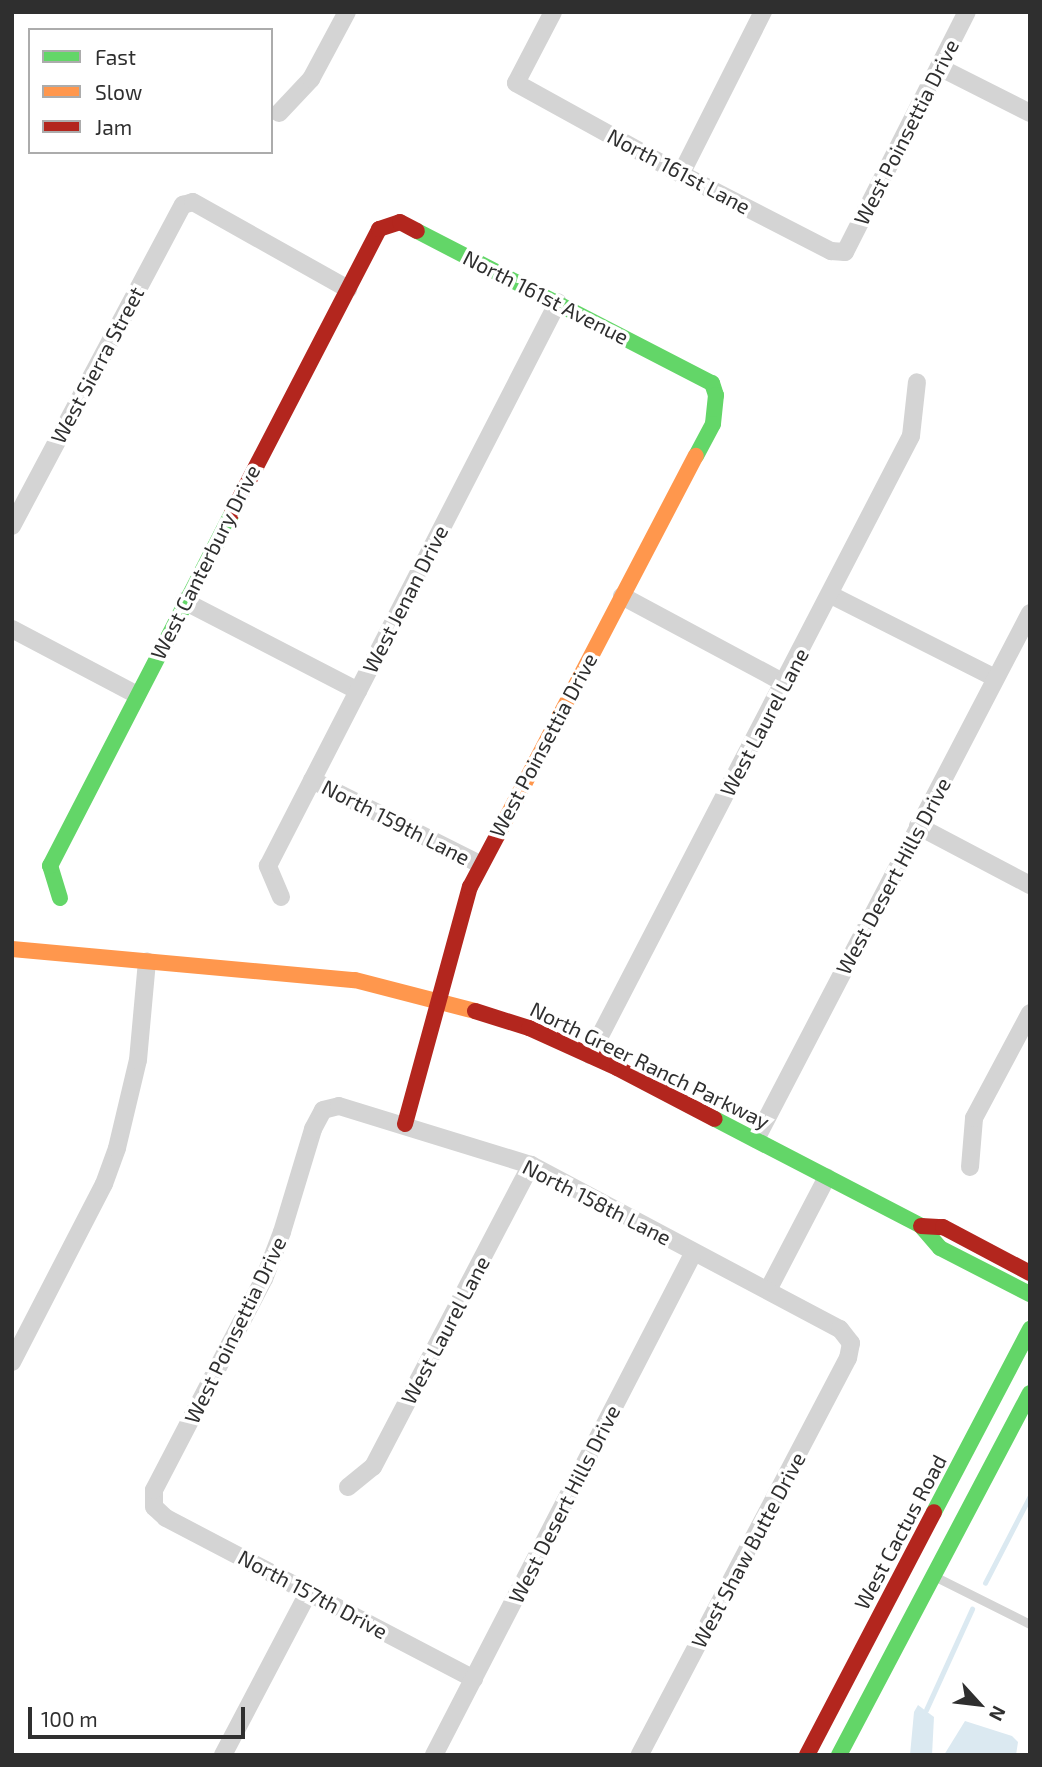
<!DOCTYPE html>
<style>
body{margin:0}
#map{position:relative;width:1042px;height:1767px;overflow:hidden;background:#fff;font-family:"Exo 2",sans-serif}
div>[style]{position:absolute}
.water>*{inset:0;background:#dbe9f1}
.stream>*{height:4.5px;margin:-2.25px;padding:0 2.25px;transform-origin:2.25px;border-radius:2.25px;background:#dbe9f1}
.lane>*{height:9px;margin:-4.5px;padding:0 4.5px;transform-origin:4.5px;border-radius:4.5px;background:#d4d4d4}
.street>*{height:18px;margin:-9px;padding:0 9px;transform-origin:9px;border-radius:9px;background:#d4d4d4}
.fast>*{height:16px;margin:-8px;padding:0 8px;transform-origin:8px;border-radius:8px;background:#63d668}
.slow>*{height:16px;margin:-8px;padding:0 8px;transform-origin:8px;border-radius:8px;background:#ff974d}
.jam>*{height:16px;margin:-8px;padding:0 8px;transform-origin:8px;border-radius:8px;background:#b3261e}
span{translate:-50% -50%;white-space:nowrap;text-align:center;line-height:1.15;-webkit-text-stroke:7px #fff;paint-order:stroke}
.street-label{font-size:21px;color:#2f2f2f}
.frame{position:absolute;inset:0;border:14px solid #2f2f2f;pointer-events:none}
.legend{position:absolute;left:28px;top:28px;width:245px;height:126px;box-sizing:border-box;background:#fff;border:2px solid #acacac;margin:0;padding:9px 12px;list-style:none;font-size:21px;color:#2f2f2f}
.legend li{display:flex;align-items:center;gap:14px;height:35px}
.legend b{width:35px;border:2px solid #acacac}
.north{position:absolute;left:944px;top:1669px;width:70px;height:70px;-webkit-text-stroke:5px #fff;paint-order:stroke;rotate:117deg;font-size:19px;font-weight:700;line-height:28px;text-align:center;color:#2f2f2f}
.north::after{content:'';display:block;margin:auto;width:24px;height:32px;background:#2f2f2f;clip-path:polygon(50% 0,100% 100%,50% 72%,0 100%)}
.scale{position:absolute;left:28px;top:1707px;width:217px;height:32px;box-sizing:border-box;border:4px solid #2f2f2f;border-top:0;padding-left:9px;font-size:21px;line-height:24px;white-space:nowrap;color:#2f2f2f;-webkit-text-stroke:5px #fff;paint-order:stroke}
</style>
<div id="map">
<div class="water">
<i style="clip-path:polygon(918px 1705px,934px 1717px,932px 1755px,910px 1755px,914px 1712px)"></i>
<i style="clip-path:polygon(965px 1721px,1012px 1736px,1018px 1742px,1016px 1755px,944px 1755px)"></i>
</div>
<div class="stream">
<i style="left:985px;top:1583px;width:98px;rotate:-62.7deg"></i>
<i style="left:926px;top:1710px;width:111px;rotate:-65.5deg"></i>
</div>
<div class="lane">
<i style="left:934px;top:1576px;width:107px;rotate:26.6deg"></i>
</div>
<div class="street">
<i style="left:553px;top:12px;width:80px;rotate:117.5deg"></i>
<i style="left:516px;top:83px;width:188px;rotate:28.9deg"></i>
<i style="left:681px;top:174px;width:169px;rotate:27.2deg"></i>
<i style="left:831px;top:251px;width:14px;rotate:4deg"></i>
<i style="left:845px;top:252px;width:269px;rotate:-63.1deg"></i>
<i style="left:939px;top:67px;width:102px;rotate:26.8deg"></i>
<i style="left:279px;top:113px;width:47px;rotate:-46.7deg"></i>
<i style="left:311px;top:79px;width:76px;rotate:-61.8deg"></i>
<i style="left:681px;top:174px;width:182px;rotate:-63.2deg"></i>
<i style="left:12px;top:526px;width:364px;rotate:-62deg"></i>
<i style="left:183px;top:205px;width:10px;rotate:-17deg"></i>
<i style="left:193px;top:202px;width:178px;rotate:29.3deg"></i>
<i style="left:831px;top:595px;width:184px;rotate:26.8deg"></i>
<i style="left:622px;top:596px;width:184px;rotate:28.2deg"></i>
<i style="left:184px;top:601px;width:196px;rotate:27.3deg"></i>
<i style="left:12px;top:629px;width:141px;rotate:27.8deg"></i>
<i style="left:312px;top:780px;width:188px;rotate:26.6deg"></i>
<i style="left:918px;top:826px;width:127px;rotate:27.8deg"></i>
<i style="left:281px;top:897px;width:34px;rotate:-113deg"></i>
<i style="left:268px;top:866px;width:634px;rotate:-62.79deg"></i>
<i style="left:590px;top:1055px;width:697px;rotate:-62.59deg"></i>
<i style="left:911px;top:436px;width:54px;rotate:-83.7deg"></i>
<i style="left:756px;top:1139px;width:593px;rotate:-62.48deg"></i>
<i style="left:970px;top:1167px;width:49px;rotate:-85.3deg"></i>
<i style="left:974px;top:1118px;width:119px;rotate:-61.9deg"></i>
<i style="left:768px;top:1290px;width:127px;rotate:-62.4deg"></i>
<i style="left:12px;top:1362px;width:200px;rotate:-62.7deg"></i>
<i style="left:104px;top:1184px;width:38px;rotate:-70deg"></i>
<i style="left:117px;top:1148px;width:90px;rotate:-76.6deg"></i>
<i style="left:138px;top:1060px;width:99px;rotate:-84.8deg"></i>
<i style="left:348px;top:1487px;width:32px;rotate:-39deg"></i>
<i style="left:373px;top:1467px;width:341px;rotate:-62.4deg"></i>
<i style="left:474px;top:1679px;width:348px;rotate:-152.4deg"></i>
<i style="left:166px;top:1518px;width:16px;rotate:-137deg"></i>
<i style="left:154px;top:1507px;width:17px;rotate:-90deg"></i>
<i style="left:154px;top:1490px;width:238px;rotate:-62.5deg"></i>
<i style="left:264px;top:1279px;width:50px;rotate:-69deg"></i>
<i style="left:282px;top:1232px;width:108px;rotate:-73.2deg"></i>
<i style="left:313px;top:1129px;width:21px;rotate:-62deg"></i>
<i style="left:323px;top:1110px;width:16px;rotate:-14deg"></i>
<i style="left:339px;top:1106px;width:201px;rotate:17.1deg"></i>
<i style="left:531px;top:1165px;width:350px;rotate:28deg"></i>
<i style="left:840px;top:1329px;width:18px;rotate:52deg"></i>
<i style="left:851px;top:1343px;width:15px;rotate:101deg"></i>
<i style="left:848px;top:1358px;width:448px;rotate:117.7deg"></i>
<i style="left:223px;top:1755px;width:185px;rotate:-62.3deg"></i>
<i style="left:434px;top:1755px;width:566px;rotate:-62.67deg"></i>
</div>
<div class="fast">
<i style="left:417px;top:231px;width:332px;rotate:27.3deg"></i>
<i style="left:712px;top:383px;width:13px;rotate:72deg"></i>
<i style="left:716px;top:395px;width:29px;rotate:96deg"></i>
<i style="left:713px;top:424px;width:36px;rotate:118deg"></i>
<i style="left:60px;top:898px;width:34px;rotate:-107deg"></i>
<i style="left:50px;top:866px;width:397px;rotate:-62.7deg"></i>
<i style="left:715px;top:1119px;width:232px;rotate:27.4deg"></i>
<i style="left:921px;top:1226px;width:29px;rotate:49deg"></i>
<i style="left:940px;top:1248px;width:101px;rotate:27.1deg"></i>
<i style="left:934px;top:1512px;width:207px;rotate:-62.3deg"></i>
<i style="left:839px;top:1755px;width:409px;rotate:-62.2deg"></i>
</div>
<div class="slow">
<i style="left:497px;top:836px;width:429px;rotate:-62.4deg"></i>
<i style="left:12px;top:949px;width:344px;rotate:5.2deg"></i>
<i style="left:355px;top:980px;width:124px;rotate:14.5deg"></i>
</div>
<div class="jam">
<i style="left:232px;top:513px;width:320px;rotate:-62.6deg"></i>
<i style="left:379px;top:229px;width:22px;rotate:-18deg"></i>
<i style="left:400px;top:222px;width:19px;rotate:28deg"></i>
<i style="left:475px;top:1011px;width:57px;rotate:17.5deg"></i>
<i style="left:529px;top:1028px;width:97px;rotate:24.4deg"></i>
<i style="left:617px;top:1068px;width:110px;rotate:27.5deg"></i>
<i style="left:405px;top:1124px;width:246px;rotate:-74.7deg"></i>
<i style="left:470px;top:887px;width:58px;rotate:-62.1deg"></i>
<i style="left:921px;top:1226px;width:22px;rotate:3deg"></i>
<i style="left:943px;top:1227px;width:98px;rotate:27.9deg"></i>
<i style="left:807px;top:1755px;width:274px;rotate:-62.4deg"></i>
</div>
<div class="street-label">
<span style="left:906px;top:132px;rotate:-63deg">West Poinsettia Drive</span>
<span style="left:679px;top:171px;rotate:28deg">North 161st Lane</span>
<span style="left:546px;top:297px;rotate:27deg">North 161st Avenue</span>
<span style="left:97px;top:365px;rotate:-62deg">West Sierra Street</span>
<span style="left:205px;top:562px;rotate:-63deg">West Canterbury Drive</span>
<span style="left:405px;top:599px;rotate:-63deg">West Jenan Drive</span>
<span style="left:764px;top:722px;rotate:-62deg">West Laurel Lane</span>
<span style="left:543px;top:745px;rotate:-62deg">West Poinsettia Drive</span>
<span style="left:396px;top:822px;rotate:27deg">North 159th Lane</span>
<span style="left:893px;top:876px;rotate:-62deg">West Desert Hills Drive</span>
<span style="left:650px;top:1065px;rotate:26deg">North Greer Ranch Parkway</span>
<span style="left:597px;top:1202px;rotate:27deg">North 158th Lane</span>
<span style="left:235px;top:1330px;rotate:-64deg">West Poinsettia Drive</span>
<span style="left:445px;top:1330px;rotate:-62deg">West Laurel Lane</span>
<span style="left:564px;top:1504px;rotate:-63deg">West Desert Hills Drive</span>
<span style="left:900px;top:1532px;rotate:-62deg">West Cactus Road</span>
<span style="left:748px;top:1550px;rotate:-62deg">West Shaw Butte Drive</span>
<span style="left:313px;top:1594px;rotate:28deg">North 157th Drive</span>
</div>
<div class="frame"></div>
<ul class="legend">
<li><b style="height:9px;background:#63d668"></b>Fast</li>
<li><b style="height:9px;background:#ff974d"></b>Slow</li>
<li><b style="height:9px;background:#b3261e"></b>Jam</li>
</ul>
<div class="north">N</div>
<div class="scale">100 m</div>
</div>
